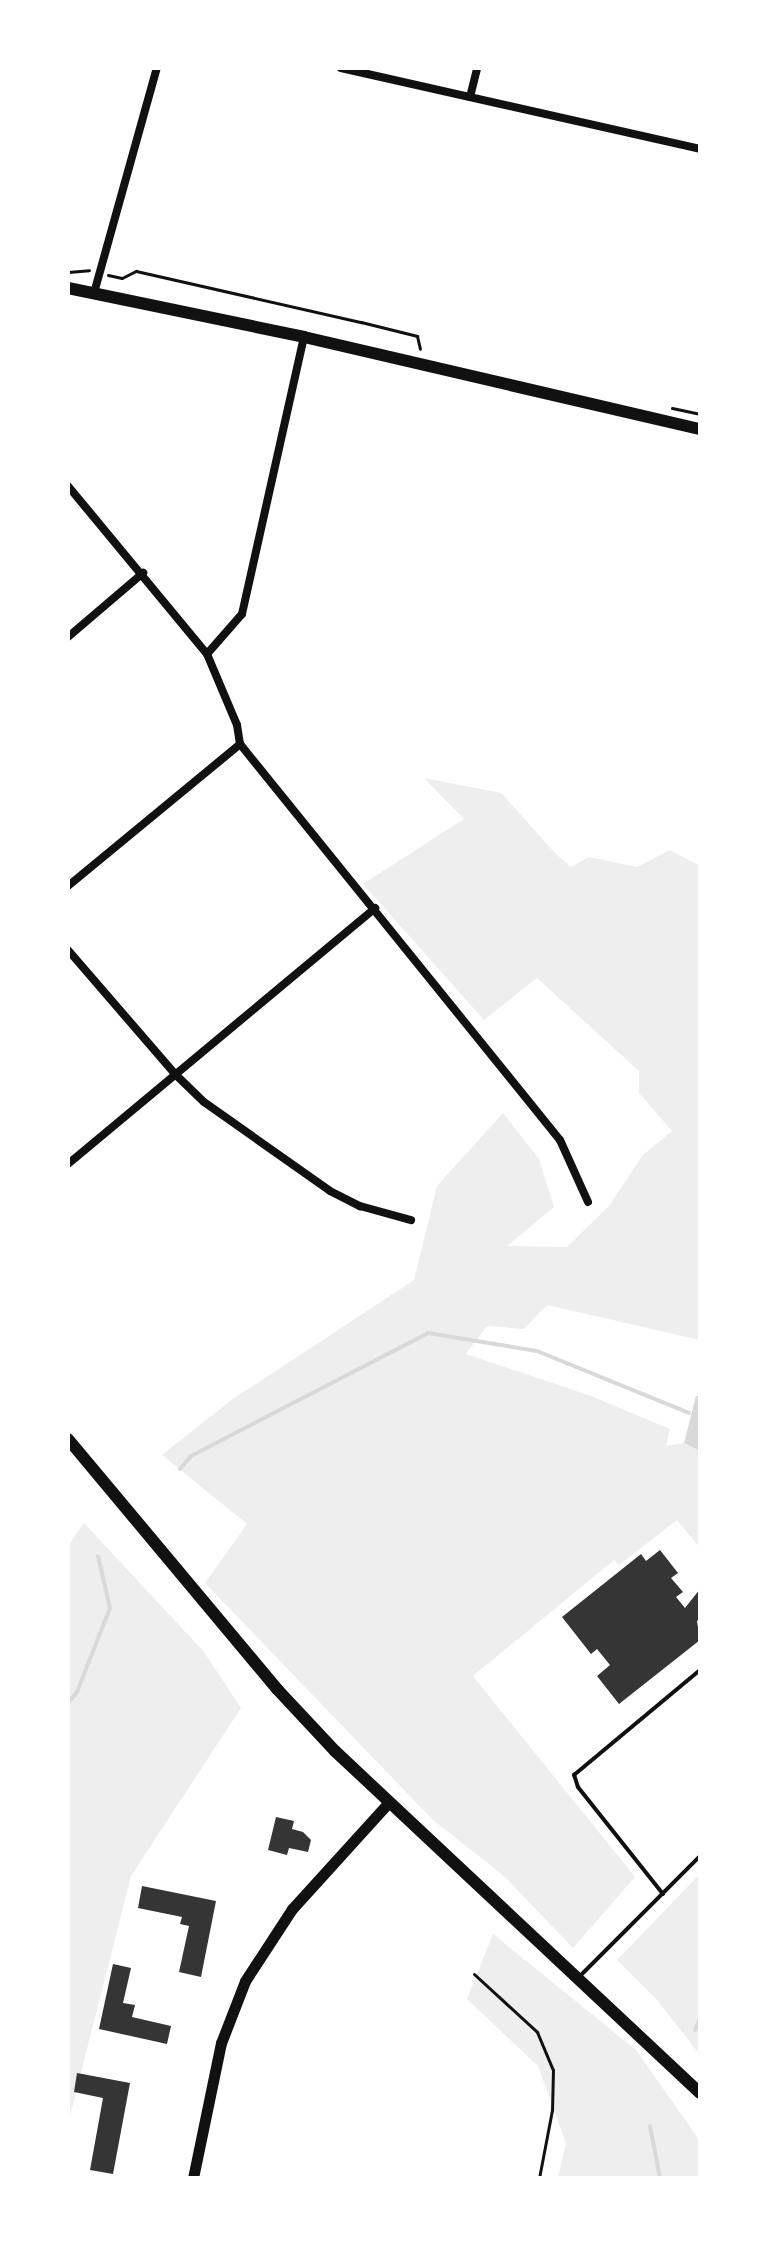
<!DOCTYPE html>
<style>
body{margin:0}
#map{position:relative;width:768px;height:2246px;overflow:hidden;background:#fff;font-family:"Sofia Sans Condensed",sans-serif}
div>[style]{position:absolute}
.green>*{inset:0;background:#eee}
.water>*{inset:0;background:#d9d9d9}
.stream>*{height:4px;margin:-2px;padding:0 2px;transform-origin:2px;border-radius:2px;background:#d9d9d9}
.building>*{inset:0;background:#353535}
.path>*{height:3px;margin:-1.5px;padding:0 1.5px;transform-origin:1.5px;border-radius:1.5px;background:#111}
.service>*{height:4px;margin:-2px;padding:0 2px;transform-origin:2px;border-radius:2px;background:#111}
.minor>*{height:8px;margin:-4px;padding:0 4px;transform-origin:4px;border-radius:4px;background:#111}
.tertiary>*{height:11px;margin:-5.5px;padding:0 5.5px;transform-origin:5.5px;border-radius:5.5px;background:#111}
.secondary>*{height:12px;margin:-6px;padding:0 6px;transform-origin:6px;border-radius:6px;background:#111}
span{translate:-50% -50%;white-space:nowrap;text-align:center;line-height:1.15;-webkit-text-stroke:6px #fff;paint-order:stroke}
.frame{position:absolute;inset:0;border:70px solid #fff;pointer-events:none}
</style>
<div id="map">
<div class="green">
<i style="clip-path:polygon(424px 778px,501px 793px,556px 854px,571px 867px,589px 857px,637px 867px,670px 850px,700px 866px,700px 1340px,547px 1305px,524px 1329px,487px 1326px,466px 1354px,591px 1396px,670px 1429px,666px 1446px,684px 1443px,700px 1451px,700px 1548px,677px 1520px,619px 1565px,614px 1560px,473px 1676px,635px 1877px,573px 1948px,504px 1876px,433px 1820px,205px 1583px,247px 1524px,162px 1455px,230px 1401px,414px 1280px,437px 1186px,503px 1113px,539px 1159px,554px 1207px,507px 1246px,567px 1247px,609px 1206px,643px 1155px,672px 1131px,639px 1093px,639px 1071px,537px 978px,484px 1020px,363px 884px,464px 819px)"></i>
<i style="clip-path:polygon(84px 1523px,204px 1652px,241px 1708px,131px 1876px,68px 2124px,68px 1546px)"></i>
<i style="clip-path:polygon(700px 1874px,700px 2055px,658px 2001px,617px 1960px)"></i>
<i style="clip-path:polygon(493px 1934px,636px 2050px,700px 2141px,700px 2178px,558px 2178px,566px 2143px,538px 2066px,467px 1999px)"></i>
</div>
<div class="water">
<i style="clip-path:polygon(696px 1396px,700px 1396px,700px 1451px,684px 1443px)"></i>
</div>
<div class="stream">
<i style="left:180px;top:1469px;width:17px;rotate:-50deg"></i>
<i style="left:191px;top:1456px;width:267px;rotate:-27.4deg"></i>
<i style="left:428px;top:1333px;width:110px;rotate:9.4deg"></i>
<i style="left:537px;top:1351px;width:164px;rotate:22.2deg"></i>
<i style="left:68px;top:1703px;width:14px;rotate:-51deg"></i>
<i style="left:77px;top:1692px;width:90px;rotate:-68.6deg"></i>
<i style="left:110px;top:1608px;width:53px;rotate:-103deg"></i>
<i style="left:695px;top:2030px;width:13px;rotate:-67deg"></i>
<i style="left:650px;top:2126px;width:53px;rotate:79.1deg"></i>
</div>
<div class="building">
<i style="clip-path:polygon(660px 1550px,678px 1573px,671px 1578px,683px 1592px,676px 1597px,685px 1608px,700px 1589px,700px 1619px,697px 1621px,700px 1640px,619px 1704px,597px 1676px,610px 1665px,597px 1649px,591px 1654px,562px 1617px,641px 1554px,646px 1561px)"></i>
<i style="clip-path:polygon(276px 1817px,294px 1821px,292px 1829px,303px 1832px,311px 1840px,308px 1852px,289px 1848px,287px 1855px,268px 1850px)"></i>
<i style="clip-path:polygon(142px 1886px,216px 1901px,201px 1977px,179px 1972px,189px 1926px,180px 1924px,182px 1917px,138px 1908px)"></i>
<i style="clip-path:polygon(113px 1964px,131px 1968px,123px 2003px,135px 2005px,132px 2017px,171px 2026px,167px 2044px,99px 2029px)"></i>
<i style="clip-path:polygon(77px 2073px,130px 2083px,113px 2174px,90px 2170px,103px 2098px,74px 2092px)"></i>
</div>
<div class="path">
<i style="left:68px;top:272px;width:21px;rotate:-5deg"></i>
<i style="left:108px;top:275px;width:14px;rotate:12deg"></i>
<i style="left:122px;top:278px;width:16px;rotate:-27deg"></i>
<i style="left:136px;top:271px;width:231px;rotate:12.8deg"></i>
<i style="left:361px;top:322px;width:58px;rotate:14deg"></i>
<i style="left:417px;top:336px;width:13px;rotate:77deg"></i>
<i style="left:672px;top:408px;width:29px;rotate:12deg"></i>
<i style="left:474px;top:1974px;width:86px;rotate:42.6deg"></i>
<i style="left:537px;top:2032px;width:41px;rotate:67.2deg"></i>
<i style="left:553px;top:2070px;width:40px;rotate:91.4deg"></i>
<i style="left:552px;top:2110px;width:69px;rotate:100.8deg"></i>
</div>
<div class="service">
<i style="left:663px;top:1894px;width:137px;rotate:-128.5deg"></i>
<i style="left:578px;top:1787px;width:13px;rotate:-108deg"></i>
<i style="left:574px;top:1775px;width:164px;rotate:-39.8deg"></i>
<i style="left:579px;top:1977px;width:171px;rotate:-45deg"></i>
</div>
<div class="minor">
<i style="left:341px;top:68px;width:368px;rotate:12.7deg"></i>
<i style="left:470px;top:97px;width:30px;rotate:-76deg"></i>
<i style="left:94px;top:293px;width:234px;rotate:-74.4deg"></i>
<i style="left:68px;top:486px;width:218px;rotate:50.4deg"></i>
<i style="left:207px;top:654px;width:77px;rotate:67.1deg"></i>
<i style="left:237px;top:725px;width:19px;rotate:81deg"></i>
<i style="left:240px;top:744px;width:509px;rotate:51.06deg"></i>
<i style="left:560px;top:1140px;width:68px;rotate:65.7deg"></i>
<i style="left:68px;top:637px;width:99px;rotate:-40.5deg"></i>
<i style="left:207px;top:654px;width:53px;rotate:-48.8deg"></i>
<i style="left:242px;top:614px;width:284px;rotate:-77.4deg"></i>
<i style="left:68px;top:886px;width:223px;rotate:-39.5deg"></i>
<i style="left:68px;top:950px;width:164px;rotate:49.2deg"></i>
<i style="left:175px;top:1074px;width:40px;rotate:44deg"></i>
<i style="left:204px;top:1102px;width:154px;rotate:35.2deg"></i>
<i style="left:330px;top:1191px;width:34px;rotate:27deg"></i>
<i style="left:360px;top:1206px;width:53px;rotate:15.4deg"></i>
<i style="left:68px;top:1164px;width:400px;rotate:-39.8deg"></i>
</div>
<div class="tertiary">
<i style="left:193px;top:2178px;width:138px;rotate:-78.3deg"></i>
<i style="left:221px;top:2043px;width:66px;rotate:-68.8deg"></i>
<i style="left:245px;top:1981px;width:86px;rotate:-56.9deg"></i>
<i style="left:292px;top:1909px;width:144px;rotate:-47.8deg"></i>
</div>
<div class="secondary">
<i style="left:68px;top:288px;width:241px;rotate:11.7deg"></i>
<i style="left:304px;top:337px;width:407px;rotate:13.1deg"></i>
<i style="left:68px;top:1439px;width:326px;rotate:50.1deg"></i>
<i style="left:277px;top:1689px;width:85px;rotate:46.9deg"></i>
<i style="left:335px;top:1751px;width:500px;rotate:43.14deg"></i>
</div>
<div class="frame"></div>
</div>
